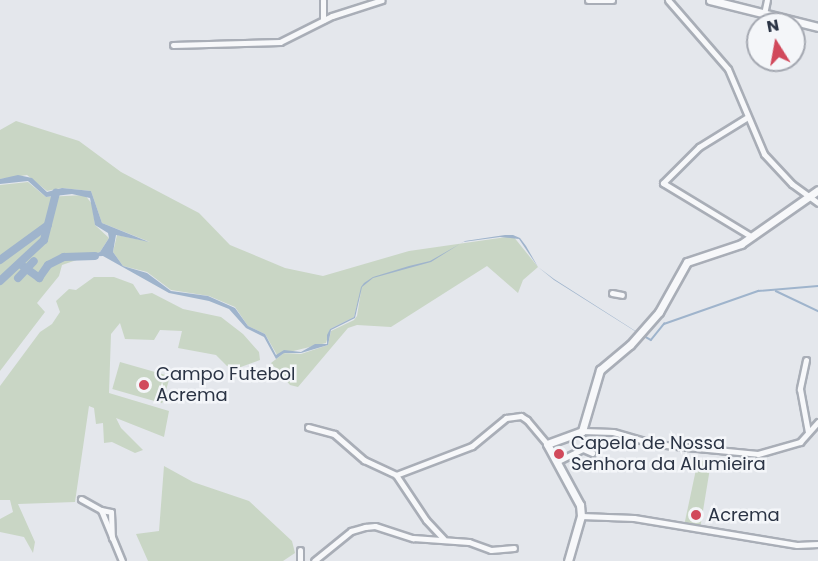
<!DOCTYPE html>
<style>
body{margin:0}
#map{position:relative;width:818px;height:561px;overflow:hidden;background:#e4e7ec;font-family:Poppins,sans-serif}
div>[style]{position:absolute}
.green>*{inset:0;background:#c9d6c5;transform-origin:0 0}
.water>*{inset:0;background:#9fb4cc}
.stream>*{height:1.5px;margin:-0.75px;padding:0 0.75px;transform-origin:0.75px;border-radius:0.75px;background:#9fb4cc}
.river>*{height:8px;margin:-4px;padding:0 4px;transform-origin:4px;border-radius:4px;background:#9fb4cc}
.roads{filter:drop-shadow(2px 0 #a9aeb7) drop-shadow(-2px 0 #a9aeb7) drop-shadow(0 2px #a9aeb7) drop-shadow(0 -2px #a9aeb7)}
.minor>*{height:5px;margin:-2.5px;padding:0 2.5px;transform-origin:2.5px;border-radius:2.5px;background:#f7f8fa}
.tertiary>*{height:7px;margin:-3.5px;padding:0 3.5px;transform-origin:3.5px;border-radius:3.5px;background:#f7f8fa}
.dots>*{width:16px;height:16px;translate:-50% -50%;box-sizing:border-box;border:3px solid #f4f6f9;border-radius:50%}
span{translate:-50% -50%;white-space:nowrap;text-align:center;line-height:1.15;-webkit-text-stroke:5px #f4f6f9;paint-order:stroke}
.poi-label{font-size:18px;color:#2b3445}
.left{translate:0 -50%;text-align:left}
.north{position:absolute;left:746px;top:12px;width:60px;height:60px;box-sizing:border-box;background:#f4f6f9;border:2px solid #a4a8b1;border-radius:50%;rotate:349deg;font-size:16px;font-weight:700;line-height:24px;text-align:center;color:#2b3445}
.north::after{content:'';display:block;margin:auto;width:21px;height:27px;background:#d1495b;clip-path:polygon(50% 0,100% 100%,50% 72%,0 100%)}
</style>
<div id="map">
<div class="green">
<i style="clip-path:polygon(16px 121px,79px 141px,121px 172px,199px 213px,230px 245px,285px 268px,323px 276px,409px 251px,513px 236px,538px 267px,523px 280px,518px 293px,487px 266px,391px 327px,357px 325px,348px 328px,298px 387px,290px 385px,271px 363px,284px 353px,301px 354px,328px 345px,331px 331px,354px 320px,357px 316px,361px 291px,354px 317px,330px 329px,326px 343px,277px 355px,265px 334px,248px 326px,235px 307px,209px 296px,171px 290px,147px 272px,123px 266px,113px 252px,117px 235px,150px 242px,102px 223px,91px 191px,62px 188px,47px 191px,27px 175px,0 179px,0 130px)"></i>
<i style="clip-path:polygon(28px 182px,46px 197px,85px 195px,92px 204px,95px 225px,109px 238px,100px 252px,62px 265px,59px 276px,37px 303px,45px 312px,0 371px,0 185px)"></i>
<i style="clip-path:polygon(94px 277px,114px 277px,133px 284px,140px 295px,152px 293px,183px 309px,221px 317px,243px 334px,259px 352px,260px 360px,238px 368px,227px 366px,216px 355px,178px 348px,182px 331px,160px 330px,154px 340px,125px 339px,120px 323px,111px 334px,109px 393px,169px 411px,164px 437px,116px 418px,121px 428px,143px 450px,135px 453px,112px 442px,104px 443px,103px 423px,96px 424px,94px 408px,89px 406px,75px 502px,18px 504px,35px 542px,33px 553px,24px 537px,0 532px,0 519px,13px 512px,10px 500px,0 500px,0 386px,40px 332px,52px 324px,60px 312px,56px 301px,69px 289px,76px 290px)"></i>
<i style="left:120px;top:362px;width:52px;height:28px;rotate:16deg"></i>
<i style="clip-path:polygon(698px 460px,711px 462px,700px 529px,684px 526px)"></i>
<i style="clip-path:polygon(164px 466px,193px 482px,249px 501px,292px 541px,295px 553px,283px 561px,148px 561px,136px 534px,159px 531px)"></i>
</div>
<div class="water">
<i style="clip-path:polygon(18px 175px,32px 178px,47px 192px,62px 188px,91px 191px,102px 223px,149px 242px,116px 235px,113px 252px,123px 266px,147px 273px,171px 291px,208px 296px,235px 308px,248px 326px,265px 334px,276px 355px,284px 350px,301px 352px,315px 344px,327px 344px,327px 335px,330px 329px,354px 317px,361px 287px,364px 283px,373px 277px,409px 266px,430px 261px,465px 241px,505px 235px,513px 235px,520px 238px,526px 246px,538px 267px,554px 279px,637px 332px,652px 315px,638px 333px,554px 280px,538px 267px,519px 239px,500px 237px,463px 242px,431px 262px,373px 278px,362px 287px,355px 318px,331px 330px,328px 345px,301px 353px,284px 353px,276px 359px,264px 337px,246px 328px,229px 309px,209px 301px,169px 293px,103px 256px,84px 257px,100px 252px,109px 238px,108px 233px,95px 225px,90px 198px,72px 194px,46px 197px,28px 181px,0 184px,0 179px)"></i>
</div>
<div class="stream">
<i style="left:776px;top:291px;width:47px;rotate:25.5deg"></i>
<i style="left:644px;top:336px;width:8px;rotate:30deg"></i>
<i style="left:651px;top:340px;width:21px;rotate:-51deg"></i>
<i style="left:664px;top:324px;width:100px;rotate:-19.3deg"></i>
<i style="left:758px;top:291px;width:60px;rotate:-4.8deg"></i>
</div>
<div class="river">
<i style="left:0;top:260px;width:59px;rotate:-36.1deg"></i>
<i style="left:20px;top:264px;width:24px;rotate:36deg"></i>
<i style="left:39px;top:278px;width:16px;rotate:-55deg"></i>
<i style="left:48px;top:265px;width:18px;rotate:-27deg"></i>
<i style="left:64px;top:257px;width:31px;rotate:-2deg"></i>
<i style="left:18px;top:278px;width:23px;rotate:-47deg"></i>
<i style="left:0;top:281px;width:60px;rotate:-43deg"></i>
<i style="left:44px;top:240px;width:49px;rotate:-75.7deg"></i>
</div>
<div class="roads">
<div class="minor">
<i style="left:323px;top:0;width:20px;rotate:90deg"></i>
<i style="left:588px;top:0;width:24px"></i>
<i style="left:668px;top:0;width:91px;rotate:49deg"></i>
<i style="left:728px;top:69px;width:92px;rotate:67deg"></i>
<i style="left:764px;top:154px;width:41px;rotate:47deg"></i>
<i style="left:792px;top:184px;width:32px;rotate:36deg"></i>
<i style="left:764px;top:14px;width:14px;rotate:-78deg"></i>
<i style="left:173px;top:45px;width:107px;rotate:-1.6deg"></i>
<i style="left:280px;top:42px;width:58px;rotate:-26.6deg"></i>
<i style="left:332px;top:16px;width:52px;rotate:-17.7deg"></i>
<i style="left:746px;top:118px;width:55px;rotate:148.3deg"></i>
<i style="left:699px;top:147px;width:51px;rotate:135deg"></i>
<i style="left:663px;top:183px;width:104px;rotate:31.2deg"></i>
<i style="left:612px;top:293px;width:10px;rotate:11deg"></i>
<i style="left:806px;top:360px;width:30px;rotate:102deg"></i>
<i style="left:800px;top:389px;width:44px;rotate:79.5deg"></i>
<i style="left:308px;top:427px;width:27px;rotate:15deg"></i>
<i style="left:334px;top:434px;width:40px;rotate:41deg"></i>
<i style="left:364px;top:460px;width:35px;rotate:25deg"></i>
<i style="left:582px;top:431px;width:31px;rotate:2deg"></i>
<i style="left:613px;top:432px;width:44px;rotate:15.9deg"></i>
<i style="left:655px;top:444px;width:103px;rotate:5.5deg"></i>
<i style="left:758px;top:454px;width:44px;rotate:-15.9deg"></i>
<i style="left:800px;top:442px;width:27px;rotate:-48deg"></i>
<i style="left:558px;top:461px;width:28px;rotate:-26deg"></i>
<i style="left:583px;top:449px;width:10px;rotate:24deg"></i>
<i style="left:396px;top:475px;width:81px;rotate:-20.9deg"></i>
<i style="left:472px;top:446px;width:44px;rotate:-39.5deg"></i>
<i style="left:506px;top:418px;width:15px;rotate:-8deg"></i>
<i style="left:521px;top:416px;width:7px;rotate:34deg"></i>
<i style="left:527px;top:420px;width:31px;rotate:50deg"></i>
<i style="left:396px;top:475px;width:54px;rotate:56.3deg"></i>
<i style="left:426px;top:520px;width:26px;rotate:47deg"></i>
<i style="left:81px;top:499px;width:23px;rotate:29deg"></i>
<i style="left:101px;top:510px;width:55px;rotate:67.6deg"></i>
<i style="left:101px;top:510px;width:10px;rotate:11deg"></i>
<i style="left:111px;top:512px;width:26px;rotate:88deg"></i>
<i style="left:581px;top:516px;width:53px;rotate:2.2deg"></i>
<i style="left:634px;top:518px;width:165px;rotate:9.4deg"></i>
<i style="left:797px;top:545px;width:21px;rotate:-3deg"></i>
<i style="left:300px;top:550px;width:11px;rotate:90deg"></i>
<i style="left:314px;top:561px;width:48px;rotate:-39deg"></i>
<i style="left:351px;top:531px;width:15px;rotate:-16deg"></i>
<i style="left:365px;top:527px;width:10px;rotate:-6deg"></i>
<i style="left:375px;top:526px;width:40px;rotate:18deg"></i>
<i style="left:413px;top:538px;width:56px;rotate:4.1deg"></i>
<i style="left:469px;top:542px;width:23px;rotate:20deg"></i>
<i style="left:491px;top:550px;width:23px;rotate:-5deg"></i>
</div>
<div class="tertiary">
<i style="left:710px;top:0;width:111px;rotate:14deg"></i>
<i style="left:568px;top:561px;width:47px;rotate:-73.9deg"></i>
<i style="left:581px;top:516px;width:11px;rotate:-95deg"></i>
<i style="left:580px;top:505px;width:69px;rotate:-118.4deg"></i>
<i style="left:547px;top:444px;width:37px;rotate:-20deg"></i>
<i style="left:582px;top:431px;width:64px;rotate:-73.6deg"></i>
<i style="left:600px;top:370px;width:39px;rotate:-40deg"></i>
<i style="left:630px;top:345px;width:44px;rotate:-48.7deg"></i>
<i style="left:659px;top:312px;width:57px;rotate:-60.8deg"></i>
<i style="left:687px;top:262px;width:57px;rotate:-18.4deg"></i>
<i style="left:741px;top:244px;width:94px;rotate:-35deg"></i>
</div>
</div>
<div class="dots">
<i style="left:144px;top:385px;background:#d1495b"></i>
<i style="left:559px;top:454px;background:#d1495b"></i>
<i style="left:696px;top:515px;background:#d1495b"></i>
</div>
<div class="poi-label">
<span class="left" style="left:156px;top:385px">Campo Futebol<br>Acrema</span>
<span class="left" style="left:571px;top:454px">Capela de Nossa<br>Senhora da Alumieira</span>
<span class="left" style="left:708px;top:515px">Acrema</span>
</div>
<div class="north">N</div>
</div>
